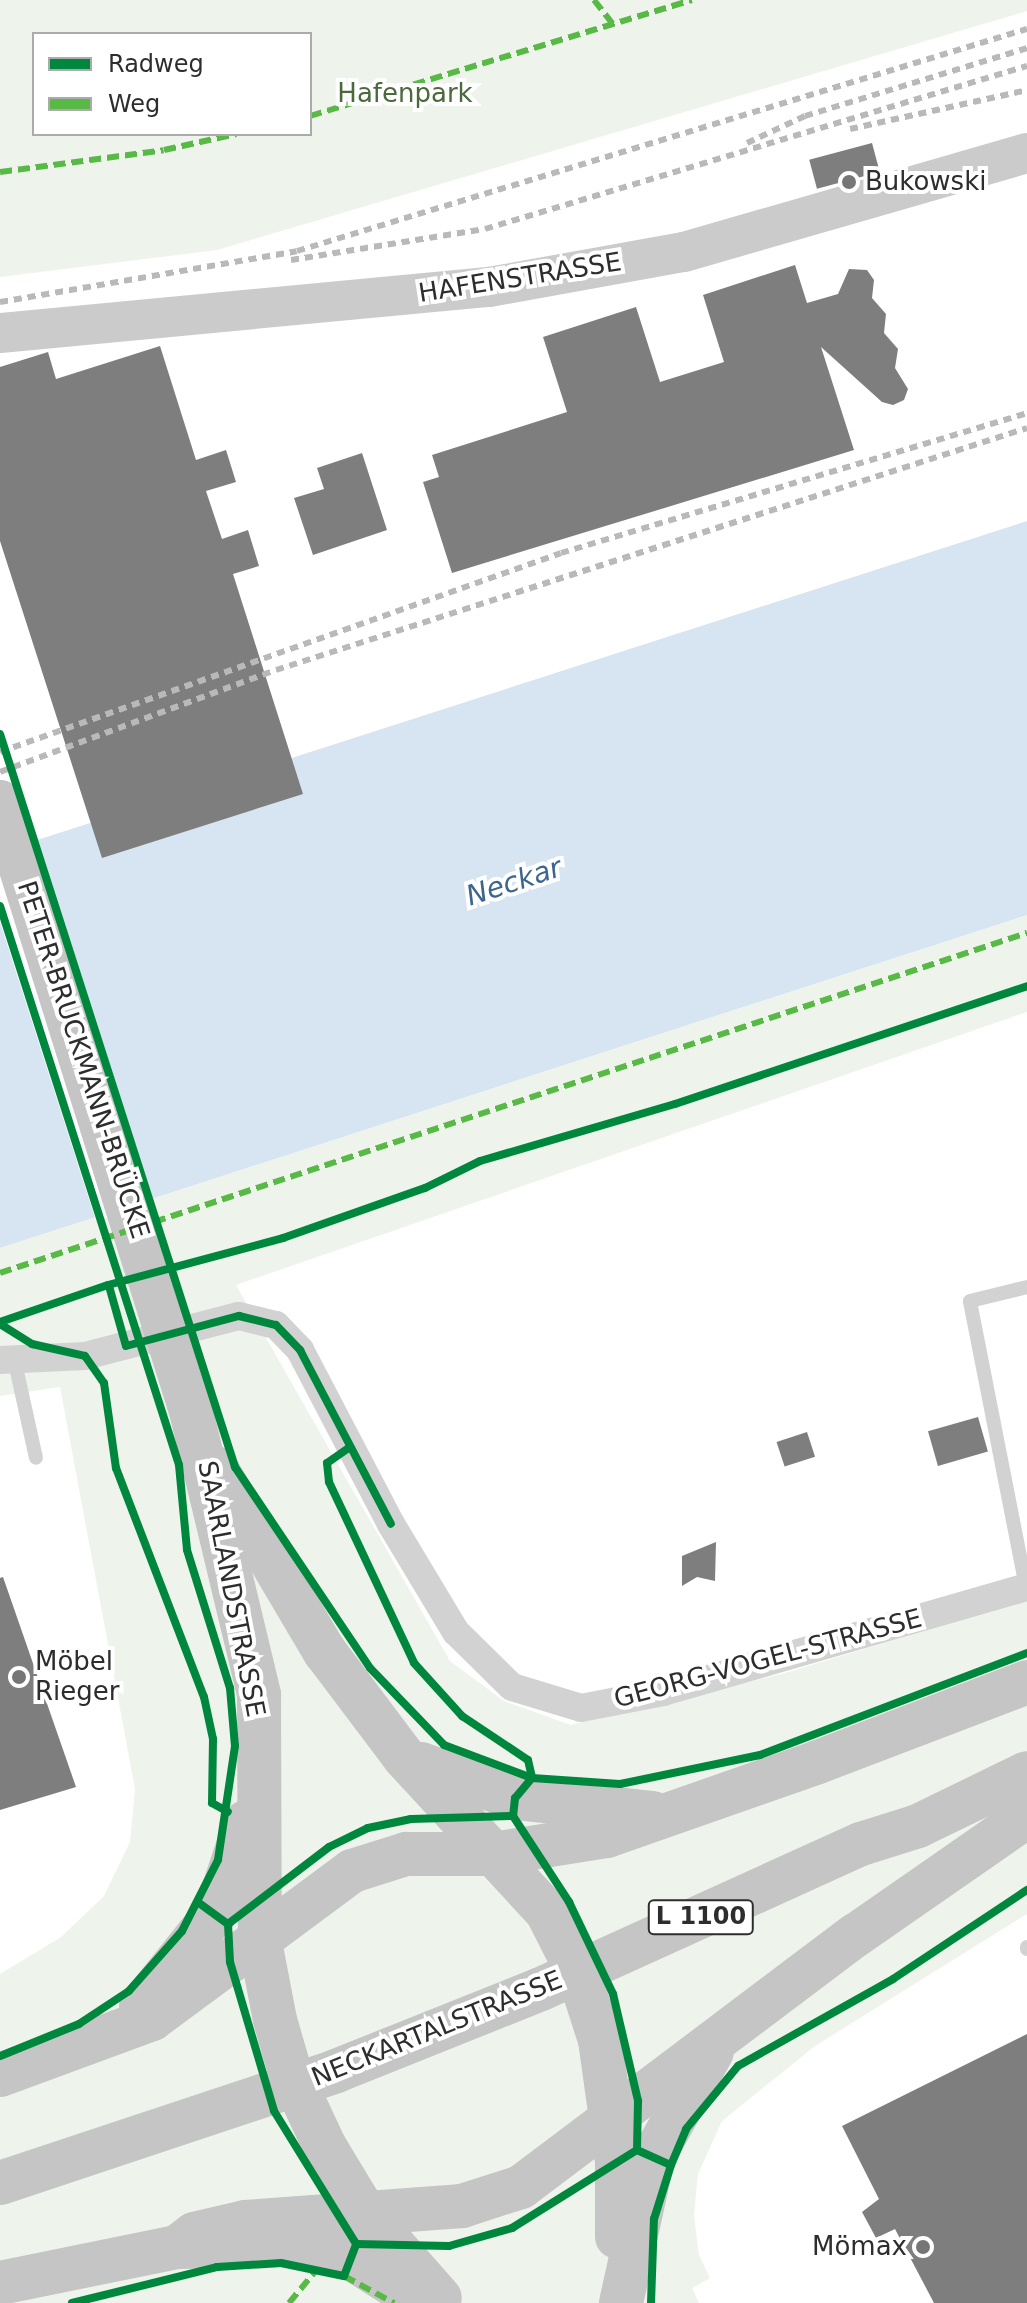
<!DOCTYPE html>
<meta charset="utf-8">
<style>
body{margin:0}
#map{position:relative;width:1027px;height:2303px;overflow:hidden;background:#fff;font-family:"DejaVu Sans",sans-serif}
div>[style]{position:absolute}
.green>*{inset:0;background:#eef4eb}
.water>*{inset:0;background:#d7e4f1}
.pier>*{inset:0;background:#fff}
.building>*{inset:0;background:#7e7e7e;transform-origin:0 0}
.service>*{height:14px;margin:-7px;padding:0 7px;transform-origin:7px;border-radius:7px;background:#d2d2d2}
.minor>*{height:28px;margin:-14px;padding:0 14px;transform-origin:14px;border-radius:14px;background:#d2d2d2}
.secondary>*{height:40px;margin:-20px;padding:0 20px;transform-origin:20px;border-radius:20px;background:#cbcbcb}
.primary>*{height:44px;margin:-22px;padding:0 22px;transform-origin:22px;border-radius:22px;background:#c5c5c5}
.rail>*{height:6px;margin-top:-3px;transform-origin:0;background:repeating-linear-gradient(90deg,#b9b9b9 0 8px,transparent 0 14px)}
.primary-bridge>*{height:44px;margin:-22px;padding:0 22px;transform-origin:22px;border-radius:22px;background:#c5c5c5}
.quiet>*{height:6px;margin-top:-3px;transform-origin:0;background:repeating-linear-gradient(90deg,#58b947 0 12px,transparent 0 18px)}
.cycleway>*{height:8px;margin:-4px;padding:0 4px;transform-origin:4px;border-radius:4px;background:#00873e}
.dots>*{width:22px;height:22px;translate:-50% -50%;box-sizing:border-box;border:4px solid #fff;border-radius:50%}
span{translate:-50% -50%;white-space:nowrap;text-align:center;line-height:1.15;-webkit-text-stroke:8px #fff;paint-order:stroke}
.shield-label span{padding:2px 6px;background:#fff;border:2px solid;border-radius:6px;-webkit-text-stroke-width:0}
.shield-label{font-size:24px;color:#2d2d2d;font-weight:700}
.park-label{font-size:26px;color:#4b693b}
.poi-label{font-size:26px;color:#2d2d2d}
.left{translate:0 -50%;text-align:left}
.right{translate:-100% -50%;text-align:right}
.street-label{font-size:26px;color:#2d2d2d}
.water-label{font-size:28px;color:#3c658f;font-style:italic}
.legend{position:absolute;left:32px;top:32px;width:280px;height:104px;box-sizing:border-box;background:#fff;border:2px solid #ababab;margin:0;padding:10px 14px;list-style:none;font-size:24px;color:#2d2d2d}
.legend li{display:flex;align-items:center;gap:16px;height:40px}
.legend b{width:40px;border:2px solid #ababab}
</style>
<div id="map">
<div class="green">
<i style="clip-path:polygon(evenodd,0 0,1027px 0,1027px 11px,217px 250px,0 277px,0 0,310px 34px,310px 134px,34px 134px,34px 34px,310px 34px)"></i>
<i style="clip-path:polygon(1027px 915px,1027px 1012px,236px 1285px,450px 1661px,504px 1701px,571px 1725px,785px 1673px,1027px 1600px,1027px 1914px,815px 2046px,722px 2121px,698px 2174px,694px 2215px,699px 2255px,710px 2278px,692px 2288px,699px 2303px,0 2303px,0 1974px,61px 1937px,104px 1896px,130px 1842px,135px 1789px,60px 1387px,0 1396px,0 1248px)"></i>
</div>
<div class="water">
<i style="clip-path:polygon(1027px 521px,1027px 915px,0 1248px,0 852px)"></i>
</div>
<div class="pier">
<i style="clip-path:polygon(37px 836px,154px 1202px,96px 1221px,0 922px,0 848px)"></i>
</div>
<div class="building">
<i style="left:872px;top:143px;width:30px;height:65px;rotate:75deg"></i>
<i style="clip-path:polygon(795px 265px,807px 303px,838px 294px,849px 269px,867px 270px,874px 280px,872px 298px,886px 314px,884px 333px,898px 349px,895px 368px,908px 389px,904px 400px,893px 405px,882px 402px,821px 347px,854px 450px,452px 573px,423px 482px,439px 477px,432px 455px,567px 412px,543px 337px,636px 307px,660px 382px,724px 362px,703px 295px)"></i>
<i style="clip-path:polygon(160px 346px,196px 460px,226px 450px,236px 482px,206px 491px,222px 539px,248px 530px,259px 566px,233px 574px,303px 794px,102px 858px,0 541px,0 367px,48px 352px,56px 379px)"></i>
<i style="clip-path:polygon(362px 453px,387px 530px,313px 555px,294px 498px,324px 489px,317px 468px)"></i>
<i style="left:978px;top:1417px;width:36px;height:52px;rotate:74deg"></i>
<i style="left:807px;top:1432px;width:26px;height:32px;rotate:72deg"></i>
<i style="clip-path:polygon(716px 1542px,715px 1581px,697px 1577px,682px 1586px,682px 1556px)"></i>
<i style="clip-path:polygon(3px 1577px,76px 1787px,0 1810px,0 1578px)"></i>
<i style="clip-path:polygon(1027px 2034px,1027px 2303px,934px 2303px,895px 2229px,876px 2238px,862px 2212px,879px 2199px,842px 2126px)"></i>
</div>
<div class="service">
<i style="left:14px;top:1358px;width:102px;rotate:77.6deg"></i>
<i style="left:1026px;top:1587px;width:291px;rotate:-101.1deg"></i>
<i style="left:970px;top:1301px;width:59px;rotate:-13.8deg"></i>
<i style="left:1027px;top:1947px;width:2px;rotate:90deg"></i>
</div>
<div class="minor">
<i style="left:0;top:1360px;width:85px;rotate:-2.7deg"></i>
<i style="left:85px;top:1356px;width:159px;rotate:-14.6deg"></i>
<i style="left:239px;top:1316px;width:38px;rotate:14deg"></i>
<i style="left:276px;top:1325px;width:35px;rotate:46deg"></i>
<i style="left:300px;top:1350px;width:196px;rotate:62.4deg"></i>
<i style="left:391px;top:1524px;width:126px;rotate:59deg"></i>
<i style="left:456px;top:1632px;width:78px;rotate:44.5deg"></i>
<i style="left:512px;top:1687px;width:72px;rotate:16.9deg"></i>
<i style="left:581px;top:1708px;width:84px;rotate:-11deg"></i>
<i style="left:663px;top:1692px;width:379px;rotate:-16.1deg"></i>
</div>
<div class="secondary">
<i style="left:0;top:333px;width:491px;rotate:-5.4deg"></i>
<i style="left:489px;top:287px;width:198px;rotate:-10.2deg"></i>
<i style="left:684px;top:252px;width:357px;rotate:-16.1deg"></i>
</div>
<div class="primary">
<i style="left:191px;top:1411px;width:292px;rotate:76.5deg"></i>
<i style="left:259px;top:1695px;width:247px;rotate:89.8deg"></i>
<i style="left:260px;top:1942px;width:79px;rotate:79.1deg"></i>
<i style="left:216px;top:1468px;width:214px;rotate:59.4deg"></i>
<i style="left:325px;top:1652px;width:131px;rotate:53deg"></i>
<i style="left:404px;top:1757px;width:211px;rotate:47.3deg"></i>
<i style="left:421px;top:1764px;width:100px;rotate:19.9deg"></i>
<i style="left:515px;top:1798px;width:139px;rotate:6.2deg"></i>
<i style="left:141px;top:2006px;width:120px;rotate:-51.4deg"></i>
<i style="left:216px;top:1912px;width:95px;rotate:-71.6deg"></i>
<i style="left:600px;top:2040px;width:123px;rotate:82.1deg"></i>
<i style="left:617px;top:2162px;width:75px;rotate:90deg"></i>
<i style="left:0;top:2075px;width:162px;rotate:-20.2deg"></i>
<i style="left:152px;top:2019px;width:249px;rotate:-36.5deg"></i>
<i style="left:352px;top:1871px;width:57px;rotate:-17.5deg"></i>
<i style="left:406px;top:1854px;width:87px"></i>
<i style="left:493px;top:1854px;width:115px;rotate:-9deg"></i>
<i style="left:607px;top:1836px;width:224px;rotate:-19.3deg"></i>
<i style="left:818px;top:1762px;width:224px;rotate:-20.9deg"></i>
<i style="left:325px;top:2147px;width:77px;rotate:58.8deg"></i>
<i style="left:365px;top:2213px;width:113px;rotate:48.6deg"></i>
<i style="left:0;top:2183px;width:354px;rotate:-18.4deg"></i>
<i style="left:336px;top:2071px;width:221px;rotate:-21.8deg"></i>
<i style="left:541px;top:1989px;width:351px;rotate:-24.4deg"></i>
<i style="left:861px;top:1844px;width:60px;rotate:-17.5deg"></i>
<i style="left:918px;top:1826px;width:121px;rotate:-25.9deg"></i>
<i style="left:177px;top:2247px;width:21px;rotate:-37deg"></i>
<i style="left:194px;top:2234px;width:52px;rotate:-13.2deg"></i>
<i style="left:245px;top:2222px;width:218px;rotate:-4.2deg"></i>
<i style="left:462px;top:2206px;width:62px;rotate:-17.9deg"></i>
<i style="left:521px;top:2187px;width:419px;rotate:-37deg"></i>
<i style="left:856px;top:1935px;width:208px;rotate:-34.8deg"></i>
<i style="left:0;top:2283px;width:181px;rotate:-11.5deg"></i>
<i style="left:177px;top:2247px;width:108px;rotate:-1.1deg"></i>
<i style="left:285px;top:2245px;width:67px;rotate:11.1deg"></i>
<i style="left:351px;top:2258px;width:84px;rotate:32.4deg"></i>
<i style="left:621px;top:2303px;width:149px;rotate:-77.6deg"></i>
<i style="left:653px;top:2157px;width:120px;rotate:-60.7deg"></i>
</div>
<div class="rail">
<i style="left:850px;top:129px;width:181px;rotate:-12.4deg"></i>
<i style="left:747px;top:143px;width:64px;rotate:-25deg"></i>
<i style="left:805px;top:116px;width:232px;rotate:-17deg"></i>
<i style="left:291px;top:260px;width:196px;rotate:-9.1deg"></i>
<i style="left:485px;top:229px;width:566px;rotate:-16.74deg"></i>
<i style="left:0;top:302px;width:301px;rotate:-9.7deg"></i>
<i style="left:297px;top:251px;width:763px;rotate:-16.92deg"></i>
<i style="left:0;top:752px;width:595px;rotate:-19.53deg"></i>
<i style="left:561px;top:553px;width:487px;rotate:-16.7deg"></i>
<i style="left:0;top:772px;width:294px;rotate:-20.3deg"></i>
<i style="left:276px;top:670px;width:789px;rotate:-17.86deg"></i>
</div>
<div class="primary-bridge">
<i style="left:0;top:802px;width:638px;rotate:72.59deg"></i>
<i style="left:547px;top:1912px;width:71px;rotate:63.1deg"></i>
<i style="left:579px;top:1975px;width:68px;rotate:72.1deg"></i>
<i style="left:275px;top:2020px;width:54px;rotate:73.9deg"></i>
<i style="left:290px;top:2072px;width:83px;rotate:65deg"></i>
</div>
<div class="quiet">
<i style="left:594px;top:0;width:31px;rotate:52deg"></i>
<i style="left:310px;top:116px;width:399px;rotate:-16.9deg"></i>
<i style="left:0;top:172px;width:165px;rotate:-7.6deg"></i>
<i style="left:164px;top:150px;width:74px;rotate:-12.5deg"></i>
<i style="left:0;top:1273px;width:1082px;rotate:-18.32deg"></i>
<i style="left:344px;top:2276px;width:57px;rotate:28.4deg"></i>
<i style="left:289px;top:2303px;width:45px;rotate:-50.4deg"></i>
</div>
<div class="cycleway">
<i style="left:0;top:734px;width:770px;rotate:72.22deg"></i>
<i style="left:235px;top:1467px;width:242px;rotate:56.1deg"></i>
<i style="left:370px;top:1668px;width:107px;rotate:46.1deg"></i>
<i style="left:444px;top:1745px;width:94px;rotate:20.6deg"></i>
<i style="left:532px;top:1778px;width:88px;rotate:3.9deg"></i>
<i style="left:620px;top:1784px;width:143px;rotate:-11.7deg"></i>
<i style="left:760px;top:1755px;width:286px;rotate:-20.9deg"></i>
<i style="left:0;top:906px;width:587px;rotate:72.24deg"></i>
<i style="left:179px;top:1465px;width:85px;rotate:84.6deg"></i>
<i style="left:187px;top:1550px;width:145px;rotate:72.7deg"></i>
<i style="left:230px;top:1688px;width:58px;rotate:85.1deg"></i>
<i style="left:235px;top:1746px;width:115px;rotate:98.5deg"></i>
<i style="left:218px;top:1860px;width:80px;rotate:116.9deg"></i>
<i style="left:182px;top:1931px;width:80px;rotate:131.5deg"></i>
<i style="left:129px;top:1991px;width:60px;rotate:146.6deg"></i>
<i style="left:79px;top:2024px;width:85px;rotate:157.9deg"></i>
<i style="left:109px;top:1286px;width:62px;rotate:74.2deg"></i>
<i style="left:126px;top:1346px;width:117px;rotate:-14.9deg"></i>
<i style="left:239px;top:1316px;width:38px;rotate:14deg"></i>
<i style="left:276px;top:1325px;width:35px;rotate:46deg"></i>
<i style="left:300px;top:1350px;width:196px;rotate:62.4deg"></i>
<i style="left:0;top:1322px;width:114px;rotate:-18.9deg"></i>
<i style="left:108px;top:1285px;width:181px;rotate:-15deg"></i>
<i style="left:283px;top:1238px;width:151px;rotate:-19.4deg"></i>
<i style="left:425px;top:1188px;width:61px;rotate:-26.1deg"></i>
<i style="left:480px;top:1161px;width:203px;rotate:-16.3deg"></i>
<i style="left:675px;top:1104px;width:371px;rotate:-18.5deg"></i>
<i style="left:0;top:1324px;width:38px;rotate:32deg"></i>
<i style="left:32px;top:1344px;width:54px;rotate:12.8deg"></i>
<i style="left:85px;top:1356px;width:33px;rotate:55deg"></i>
<i style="left:104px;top:1383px;width:86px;rotate:82deg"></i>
<i style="left:116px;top:1468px;width:245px;rotate:69deg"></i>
<i style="left:204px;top:1697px;width:43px;rotate:77.9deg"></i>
<i style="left:213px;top:1739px;width:64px;rotate:90.9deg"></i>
<i style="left:212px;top:1803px;width:18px;rotate:29deg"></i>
<i style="left:350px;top:1447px;width:28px;rotate:145deg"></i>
<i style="left:327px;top:1463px;width:19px;rotate:84deg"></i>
<i style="left:329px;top:1482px;width:200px;rotate:64.8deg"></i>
<i style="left:414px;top:1663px;width:72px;rotate:47.8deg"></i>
<i style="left:462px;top:1716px;width:79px;rotate:33.7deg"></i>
<i style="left:528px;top:1760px;width:18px;rotate:77deg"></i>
<i style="left:532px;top:1778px;width:26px;rotate:130deg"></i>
<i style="left:515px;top:1798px;width:18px;rotate:96deg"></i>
<i style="left:513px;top:1816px;width:103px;rotate:56.9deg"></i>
<i style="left:569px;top:1902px;width:102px;rotate:64.4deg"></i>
<i style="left:613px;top:1994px;width:110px;rotate:76.8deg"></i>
<i style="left:638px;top:2101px;width:49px;rotate:91.2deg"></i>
<i style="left:199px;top:1903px;width:36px;rotate:36deg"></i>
<i style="left:228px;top:1924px;width:38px;rotate:87deg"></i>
<i style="left:230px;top:1962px;width:155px;rotate:73.5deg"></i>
<i style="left:274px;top:2111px;width:156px;rotate:58.3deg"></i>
<i style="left:228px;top:1924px;width:127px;rotate:-37.3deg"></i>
<i style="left:329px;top:1847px;width:43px;rotate:-26deg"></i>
<i style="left:368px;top:1828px;width:44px;rotate:-11.8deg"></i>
<i style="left:411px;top:1819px;width:102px;rotate:-1.7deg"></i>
<i style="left:72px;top:2303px;width:149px;rotate:-13.9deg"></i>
<i style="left:217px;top:2267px;width:64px;rotate:-3.6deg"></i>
<i style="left:281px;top:2263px;width:64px;rotate:11.7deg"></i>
<i style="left:344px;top:2276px;width:34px;rotate:-69deg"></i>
<i style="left:356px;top:2244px;width:93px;rotate:1.2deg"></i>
<i style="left:449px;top:2246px;width:66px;rotate:-15.9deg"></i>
<i style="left:512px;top:2228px;width:147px;rotate:-32deg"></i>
<i style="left:637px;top:2150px;width:37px;rotate:24deg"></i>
<i style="left:651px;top:2303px;width:84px;rotate:-88deg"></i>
<i style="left:654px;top:2219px;width:57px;rotate:-72.5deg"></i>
<i style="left:671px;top:2165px;width:39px;rotate:-67deg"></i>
<i style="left:686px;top:2129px;width:82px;rotate:-50.5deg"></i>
<i style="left:738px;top:2066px;width:178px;rotate:-29.3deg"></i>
<i style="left:893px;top:1979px;width:161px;rotate:-33.6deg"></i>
</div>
<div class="dots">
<i style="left:849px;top:182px;background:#767676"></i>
<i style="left:19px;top:1677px;background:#767676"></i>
<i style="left:923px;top:2247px;background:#767676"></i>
</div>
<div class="shield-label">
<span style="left:701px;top:1917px">L 1100</span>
</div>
<div class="park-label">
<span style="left:405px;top:94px">Hafenpark</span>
</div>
<div class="poi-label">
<span class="left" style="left:865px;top:182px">Bukowski</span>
<span class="left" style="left:35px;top:1677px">Möbel<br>Rieger</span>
<span class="right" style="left:907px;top:2247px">Mömax</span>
</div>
<div class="street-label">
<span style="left:520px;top:278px;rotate:-9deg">HAFENSTRASSE</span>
<span style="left:83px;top:1060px;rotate:72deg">PETER-BRUCKMANN-BRÜCKE</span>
<span style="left:231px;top:1589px;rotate:79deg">SAARLANDSTRASSE</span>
<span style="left:768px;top:1659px;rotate:-15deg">GEORG-VOGEL-STRASSE</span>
<span style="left:437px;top:2029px;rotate:-22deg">NECKARTALSTRASSE</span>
</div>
<div class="water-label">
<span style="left:514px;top:882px;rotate:-18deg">Neckar</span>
</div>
<ul class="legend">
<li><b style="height:10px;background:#00873e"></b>Radweg</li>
<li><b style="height:10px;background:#58b947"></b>Weg</li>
</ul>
</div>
